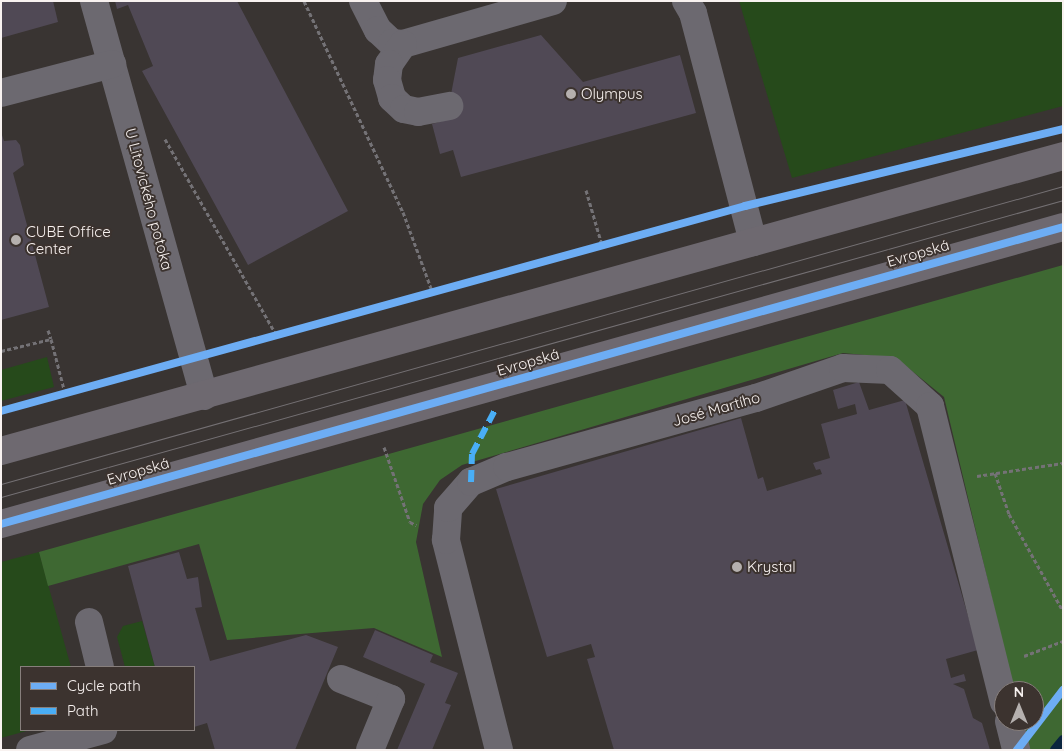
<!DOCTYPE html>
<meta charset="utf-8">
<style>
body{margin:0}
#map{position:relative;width:1064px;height:751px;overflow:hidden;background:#393432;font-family:Quicksand,sans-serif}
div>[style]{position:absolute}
.green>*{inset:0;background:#264a1b}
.forest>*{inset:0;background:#3e6832}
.stream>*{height:10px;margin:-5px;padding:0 5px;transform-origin:5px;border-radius:5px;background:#0a253f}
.building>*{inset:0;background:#504955}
.path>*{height:3px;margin-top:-1.5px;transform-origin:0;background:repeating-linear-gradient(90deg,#747276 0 4px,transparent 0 6.5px)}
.minor>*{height:28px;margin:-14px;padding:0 14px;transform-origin:14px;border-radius:14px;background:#6c6970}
.major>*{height:28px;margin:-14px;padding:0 14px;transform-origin:14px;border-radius:14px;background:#6e6970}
.tram>*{height:1px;margin:-0.5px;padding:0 0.5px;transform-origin:0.5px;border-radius:0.5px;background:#747073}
.quiet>*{height:6px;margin-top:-3px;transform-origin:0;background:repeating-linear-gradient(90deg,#49aef6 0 12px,transparent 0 18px)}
.cycleway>*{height:8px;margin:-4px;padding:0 4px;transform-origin:4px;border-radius:4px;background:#6dadf4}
.dots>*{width:14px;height:14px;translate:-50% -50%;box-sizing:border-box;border:2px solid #3c332f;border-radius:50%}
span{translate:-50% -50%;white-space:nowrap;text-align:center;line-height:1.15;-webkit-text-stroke:4px #3c332f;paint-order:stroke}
.poi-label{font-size:15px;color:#f8f2f0}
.left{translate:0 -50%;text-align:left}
.street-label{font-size:15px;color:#f8f2f0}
.frame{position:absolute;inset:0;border:2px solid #f8f2f0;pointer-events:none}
.legend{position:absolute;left:20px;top:666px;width:175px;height:65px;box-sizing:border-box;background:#3c332f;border:1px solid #877f7c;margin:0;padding:6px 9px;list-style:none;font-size:15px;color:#f8f2f0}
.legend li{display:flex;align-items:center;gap:10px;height:25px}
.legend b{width:25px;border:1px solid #877f7c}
.north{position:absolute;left:994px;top:681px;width:50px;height:50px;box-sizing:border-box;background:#3c332f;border:1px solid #877f7c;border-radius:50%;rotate:0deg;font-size:14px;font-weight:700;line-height:20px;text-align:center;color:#f8f2f0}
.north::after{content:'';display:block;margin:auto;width:18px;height:22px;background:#b5b0ae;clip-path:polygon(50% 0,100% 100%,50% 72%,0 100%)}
</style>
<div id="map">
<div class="green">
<i style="clip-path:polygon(739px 1px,1063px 1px,1063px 106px,792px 178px)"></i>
<i style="clip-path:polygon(47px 357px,54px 387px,1px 401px,1px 370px)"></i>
<i style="clip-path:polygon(39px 552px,71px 667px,21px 667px,21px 730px,30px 730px,1px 738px,1px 562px)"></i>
<i style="clip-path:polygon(142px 621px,155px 667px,125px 667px,117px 637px,123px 626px)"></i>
</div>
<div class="forest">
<i style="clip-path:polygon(1063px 265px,1063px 750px,1028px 750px,1021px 721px,1034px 721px,1034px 691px,1014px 691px,944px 397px,896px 358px,843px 353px,462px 465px,440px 480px,423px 504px,416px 542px,442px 657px,374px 628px,227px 640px,199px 544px,48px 586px,39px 552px)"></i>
</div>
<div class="stream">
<i style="left:1055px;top:750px;width:13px;rotate:-51deg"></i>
</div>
<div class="building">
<i style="clip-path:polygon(1px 1px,53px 1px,58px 22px,1px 38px)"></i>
<i style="clip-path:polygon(115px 1px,237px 1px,348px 211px,248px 265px,142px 71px,153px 66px,128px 5px,117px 9px)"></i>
<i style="clip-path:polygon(541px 35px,583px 82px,680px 55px,696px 113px,461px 177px,453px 150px,440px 154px,432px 124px,446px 120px,458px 58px)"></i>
<i style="clip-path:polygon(1px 132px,4px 141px,16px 140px,20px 145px,24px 165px,13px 173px,49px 307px,1px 320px)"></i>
<i style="clip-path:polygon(859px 382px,869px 410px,905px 400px,978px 650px,946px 659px,951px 678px,964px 674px,966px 681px,953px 684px,964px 689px,973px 718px,982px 723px,990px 750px,614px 750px,587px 659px,595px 657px,591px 644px,547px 657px,496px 489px,741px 418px,758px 479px,763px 477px,767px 491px,822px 474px,820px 469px,816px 470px,813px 463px,830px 458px,821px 424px,857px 414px,855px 404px,838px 409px,833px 390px)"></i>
<i style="clip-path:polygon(179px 552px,187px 579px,198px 577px,202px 607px,195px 608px,210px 661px,306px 635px,338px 647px,295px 750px,215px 750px,207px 723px,194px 727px,194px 667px,155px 667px,128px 566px)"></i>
<i style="clip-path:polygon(375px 630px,433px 655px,430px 662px,458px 673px,445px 703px,451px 705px,432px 750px,397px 750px,425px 684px,363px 657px)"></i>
</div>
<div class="path">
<i style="left:304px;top:1px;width:233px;rotate:64.9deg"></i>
<i style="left:403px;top:212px;width:84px;rotate:69.8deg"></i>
<i style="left:165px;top:139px;width:224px;rotate:60.4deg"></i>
<i style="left:586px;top:190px;width:57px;rotate:73.8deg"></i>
<i style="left:48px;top:330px;width:9px;rotate:72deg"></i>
<i style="left:1px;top:351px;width:51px;rotate:-13.5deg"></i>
<i style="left:51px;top:339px;width:56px;rotate:75.5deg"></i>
<i style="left:384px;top:447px;width:79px;rotate:70.9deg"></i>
<i style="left:410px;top:522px;width:7px;rotate:27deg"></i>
<i style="left:995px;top:473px;width:43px;rotate:71.1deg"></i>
<i style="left:1009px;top:514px;width:111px;rotate:60.9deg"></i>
<i style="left:977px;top:476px;width:87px;rotate:-8.6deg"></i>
<i style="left:1024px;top:656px;width:42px;rotate:-21deg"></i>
</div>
<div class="minor">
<i style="left:94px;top:1px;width:410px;rotate:74.4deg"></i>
<i style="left:363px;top:1px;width:33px;rotate:63deg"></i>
<i style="left:378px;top:30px;width:19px;rotate:43deg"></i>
<i style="left:392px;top:43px;width:11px;rotate:5deg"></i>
<i style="left:403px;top:44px;width:156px;rotate:-16deg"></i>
<i style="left:686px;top:1px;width:14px;rotate:60deg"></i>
<i style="left:693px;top:13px;width:237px;rotate:75.3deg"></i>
<i style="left:403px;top:44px;width:24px;rotate:125deg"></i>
<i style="left:389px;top:64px;width:16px;rotate:97deg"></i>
<i style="left:387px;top:80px;width:19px;rotate:74deg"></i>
<i style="left:392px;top:98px;width:16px;rotate:43deg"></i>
<i style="left:404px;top:109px;width:14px;rotate:12deg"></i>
<i style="left:418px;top:112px;width:32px;rotate:-11deg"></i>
<i style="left:1px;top:93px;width:115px;rotate:-14.6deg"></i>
<i style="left:89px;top:622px;width:46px;rotate:76.3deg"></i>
<i style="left:341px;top:679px;width:54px;rotate:21.8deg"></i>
<i style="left:391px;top:699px;width:55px;rotate:112.4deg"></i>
<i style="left:1009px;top:721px;width:30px;rotate:76deg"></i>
<i style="left:30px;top:750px;width:76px;rotate:-15.3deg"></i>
<i style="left:499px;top:750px;width:217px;rotate:-104.2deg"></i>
<i style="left:446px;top:540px;width:32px;rotate:-86deg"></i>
<i style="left:448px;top:508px;width:35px;rotate:-49deg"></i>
<i style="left:471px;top:482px;width:39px;rotate:-23deg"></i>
<i style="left:507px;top:467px;width:258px;rotate:-15.5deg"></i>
<i style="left:756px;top:398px;width:92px;rotate:-19deg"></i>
<i style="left:843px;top:368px;width:47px;rotate:2.4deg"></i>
<i style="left:890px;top:370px;width:54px;rotate:42deg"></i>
<i style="left:930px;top:406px;width:305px;rotate:76deg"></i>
</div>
<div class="major">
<i style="left:1px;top:451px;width:1102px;rotate:-15.52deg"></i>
<i style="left:1px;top:524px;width:1103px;rotate:-15.62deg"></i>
</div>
<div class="tram">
<i style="left:1px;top:484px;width:1103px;rotate:-15.67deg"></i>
<i style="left:1px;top:497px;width:1103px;rotate:-15.62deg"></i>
</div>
<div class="quiet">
<i style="left:471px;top:482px;width:28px;rotate:-88deg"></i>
<i style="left:472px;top:454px;width:50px;rotate:-62.4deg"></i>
</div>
<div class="cycleway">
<i style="left:1px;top:411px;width:772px;rotate:-15.4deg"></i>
<i style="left:745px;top:206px;width:327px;rotate:-13.6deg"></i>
<i style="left:1px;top:524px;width:1103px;rotate:-15.62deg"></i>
<i style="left:1017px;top:750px;width:76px;rotate:-52.5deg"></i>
</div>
<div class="dots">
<i style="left:571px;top:94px;background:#b5b0ae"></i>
<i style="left:16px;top:240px;background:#b5b0ae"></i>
<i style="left:737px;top:567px;background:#b5b0ae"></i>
</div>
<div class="poi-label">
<span class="left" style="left:581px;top:94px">Olympus</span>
<span class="left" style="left:26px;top:240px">CUBE Office<br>Center</span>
<span class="left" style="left:747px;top:567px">Krystal</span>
</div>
<div class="street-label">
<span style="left:149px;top:199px;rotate:75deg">U Litovického potoka</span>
<span style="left:918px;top:253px;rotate:-16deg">Evropská</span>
<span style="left:528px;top:362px;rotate:-16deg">Evropská</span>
<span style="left:716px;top:409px;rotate:-16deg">José Martího</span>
<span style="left:138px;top:471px;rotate:-16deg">Evropská</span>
</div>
<div class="frame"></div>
<ul class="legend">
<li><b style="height:6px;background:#6dadf4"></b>Cycle path</li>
<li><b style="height:6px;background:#49aef6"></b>Path</li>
</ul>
<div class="north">N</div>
</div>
